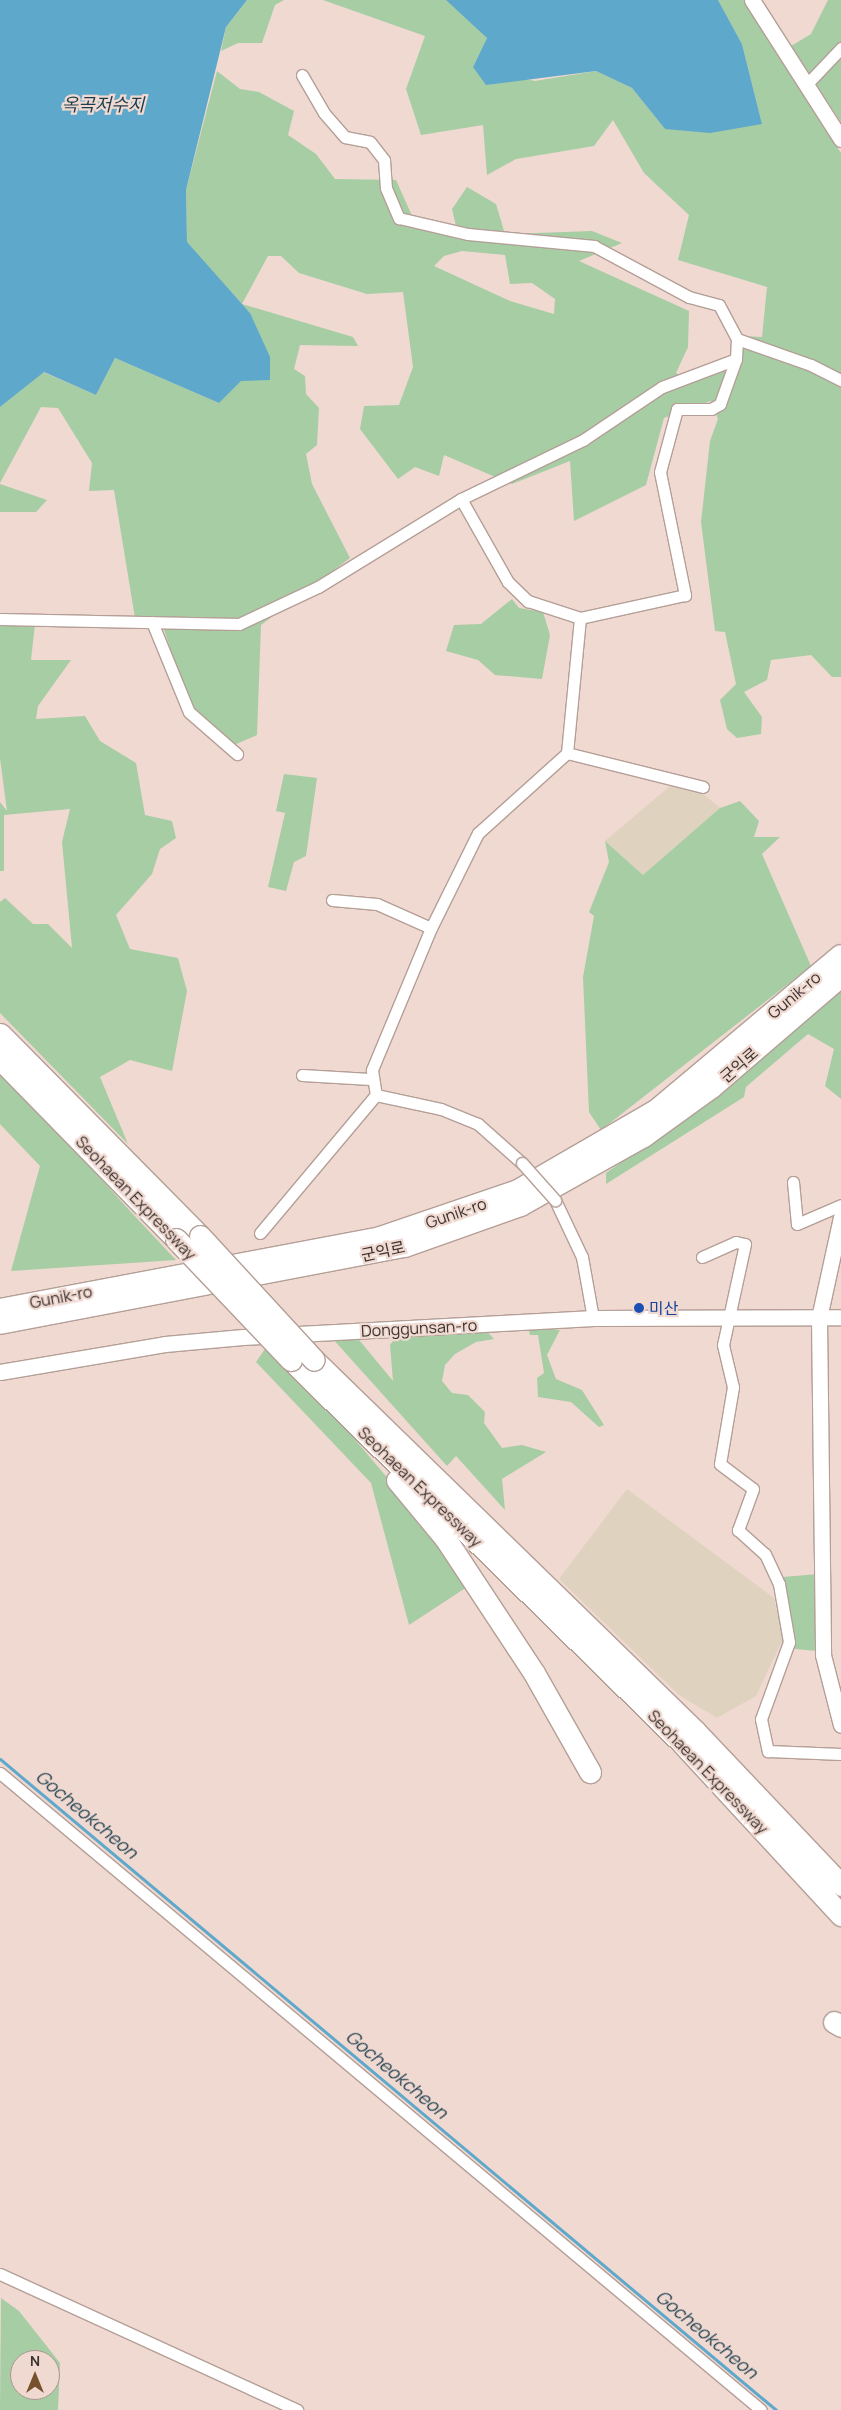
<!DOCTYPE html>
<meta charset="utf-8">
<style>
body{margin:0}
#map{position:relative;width:841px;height:2410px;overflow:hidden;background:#f0d9d1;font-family:Manrope,"Noto Sans KR",sans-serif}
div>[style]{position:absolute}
.industrial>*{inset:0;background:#dfd3bf}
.green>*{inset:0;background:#a6cda4}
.water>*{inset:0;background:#5ea8cb}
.stream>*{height:3px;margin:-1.5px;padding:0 1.5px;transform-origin:1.5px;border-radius:1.5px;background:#5ea8cb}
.roads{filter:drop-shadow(1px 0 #b49f97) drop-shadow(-1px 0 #b49f97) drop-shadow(0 1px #b49f97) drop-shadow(0 -1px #b49f97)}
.minor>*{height:11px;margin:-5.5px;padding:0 5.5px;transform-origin:5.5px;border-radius:5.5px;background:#fff}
.tertiary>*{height:15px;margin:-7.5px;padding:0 7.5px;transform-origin:7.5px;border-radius:7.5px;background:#fff}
.trunk>*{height:20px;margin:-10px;padding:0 10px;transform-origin:10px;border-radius:10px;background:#fff}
.motorway>*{height:21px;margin:-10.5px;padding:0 10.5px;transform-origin:10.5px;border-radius:10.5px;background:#fff}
.bridges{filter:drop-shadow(1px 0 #b49f97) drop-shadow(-1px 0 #b49f97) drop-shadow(0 1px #b49f97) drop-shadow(0 -1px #b49f97)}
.minor-bridge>*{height:11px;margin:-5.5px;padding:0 5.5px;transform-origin:5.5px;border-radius:5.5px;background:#fff}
.motorway-bridge>*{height:21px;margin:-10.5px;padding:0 10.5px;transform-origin:10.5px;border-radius:10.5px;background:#fff}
.dots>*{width:14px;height:14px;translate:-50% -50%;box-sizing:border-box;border:2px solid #f0d9d1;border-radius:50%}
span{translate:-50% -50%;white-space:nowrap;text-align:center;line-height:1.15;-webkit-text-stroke:4.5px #f0d9d1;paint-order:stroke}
.street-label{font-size:16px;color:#3b332f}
.transit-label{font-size:16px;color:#164399}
.left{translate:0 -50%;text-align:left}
.water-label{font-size:18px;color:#1b3d4d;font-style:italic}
.north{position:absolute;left:10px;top:2350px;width:50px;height:50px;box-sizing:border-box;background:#f0d9d1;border:1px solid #a89790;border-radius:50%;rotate:0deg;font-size:14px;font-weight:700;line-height:20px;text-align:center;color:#3b332f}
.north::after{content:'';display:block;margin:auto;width:18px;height:22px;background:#76522c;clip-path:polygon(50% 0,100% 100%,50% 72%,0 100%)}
</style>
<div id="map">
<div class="industrial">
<i style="clip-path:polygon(670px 786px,702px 793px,720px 808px,643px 875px,605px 841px)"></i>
<i style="clip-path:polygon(627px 1489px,774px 1598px,783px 1639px,756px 1696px,717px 1718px,679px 1695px,559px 1579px)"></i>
</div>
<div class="green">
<i style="clip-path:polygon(247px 0,284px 0,275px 5px,262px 43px,238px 43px,221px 51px,226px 27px)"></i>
<i style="clip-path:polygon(evenodd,323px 0,449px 0,487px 38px,473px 67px,535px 81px,596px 71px,632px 88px,665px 129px,762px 124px,742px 44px,718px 0,745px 0,841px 153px,841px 677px,832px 677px,811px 655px,771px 660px,767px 680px,744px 692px,762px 717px,761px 734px,737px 738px,727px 729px,720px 700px,736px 684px,725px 632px,715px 631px,701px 522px,710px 441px,718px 419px,711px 401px,664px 418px,646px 485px,574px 521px,570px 461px,512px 484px,444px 455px,439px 476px,415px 467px,398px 479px,360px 429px,364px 406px,399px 405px,413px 367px,403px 292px,367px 294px,299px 273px,281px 256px,268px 256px,242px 304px,353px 337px,358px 346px,300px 345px,294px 369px,305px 376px,306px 394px,319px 408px,317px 445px,306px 454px,312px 484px,350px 558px,261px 625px,257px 735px,234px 745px,191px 710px,160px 618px,135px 618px,114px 490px,89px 491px,92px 463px,58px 408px,41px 407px,0 483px,0 407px,43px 372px,96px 395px,115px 358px,219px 403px,250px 313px,187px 243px,186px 190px,217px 71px,240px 89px,259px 92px,294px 111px,288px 135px,316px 154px,335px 179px,396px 180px,413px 218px,456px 226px,452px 209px,467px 187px,496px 204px,505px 234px,592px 231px,622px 243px,579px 261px,689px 311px,688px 347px,676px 373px,683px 377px,732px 358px,743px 336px,762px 337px,767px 287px,678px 260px,689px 215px,644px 173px,613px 120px,594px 146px,516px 159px,487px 175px,483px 125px,421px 135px,406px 89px,425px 36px,323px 0,462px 251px,505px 255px,510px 284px,532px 283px,555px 299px,554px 314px,510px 301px,434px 266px,444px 256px,462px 251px)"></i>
<i style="clip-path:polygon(828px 0,841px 0,841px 122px,791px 46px,811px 34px)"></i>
<i style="clip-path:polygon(0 484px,47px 500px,36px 512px,0 512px)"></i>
<i style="clip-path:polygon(512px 599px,519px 608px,543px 612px,550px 635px,542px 679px,495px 675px,478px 660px,446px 651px,454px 625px,481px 624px)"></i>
<i style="clip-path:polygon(0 615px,35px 624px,31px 660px,71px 660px,38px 706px,36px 719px,85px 716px,100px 741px,136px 763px,145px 815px,172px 821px,176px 838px,160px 849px,152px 874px,116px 915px,130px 949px,178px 958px,187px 991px,172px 1071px,130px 1060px,100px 1077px,128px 1144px,0 1013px,0 902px,5px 898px,33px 924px,48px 924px,72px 948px,62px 842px,70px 809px,4px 815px,4px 871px,0 871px,0 802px,7px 811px,0 758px)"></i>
<i style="clip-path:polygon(284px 774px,317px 778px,306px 856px,294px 862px,286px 891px,268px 887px,285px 813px,276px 811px)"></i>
<i style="clip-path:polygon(740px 801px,759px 821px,754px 837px,780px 837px,762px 854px,811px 966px,601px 1130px,589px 1112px,583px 977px,594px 916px,589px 912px,609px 862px,605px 841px,643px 875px,720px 808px)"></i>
<i style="clip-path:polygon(841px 990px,841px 1099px,825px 1086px,834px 1049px,808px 1034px,746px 1087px,744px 1097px,606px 1184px,606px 1173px,730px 1087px,812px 1006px)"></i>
<i style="clip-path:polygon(0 1067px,130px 1211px,176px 1260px,11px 1271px,40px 1166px,0 1124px)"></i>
<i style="clip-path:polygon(528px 1326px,560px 1330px,547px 1355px,556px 1379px,582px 1390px,604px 1425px,599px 1427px,571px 1402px,538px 1397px,537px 1378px,544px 1373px,538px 1335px,530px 1335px)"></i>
<i style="clip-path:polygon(484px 1328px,494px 1339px,476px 1342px,455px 1354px,445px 1365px,442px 1381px,452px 1393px,468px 1395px,485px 1412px,484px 1423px,502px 1448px,522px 1445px,546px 1452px,502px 1479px,505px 1510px,456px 1456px,447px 1466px,332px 1338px,355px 1335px,393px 1381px,390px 1345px,398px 1334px)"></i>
<i style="clip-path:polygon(265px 1349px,335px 1416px,429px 1527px,467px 1587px,409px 1625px,371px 1483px,256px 1362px)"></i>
<i style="clip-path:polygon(818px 1574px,817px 1651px,795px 1649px,783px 1577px)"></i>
<i style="clip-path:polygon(evenodd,1px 2298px,19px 2311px,60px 2363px,58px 2410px,0 2410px,1px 2298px,20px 2360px,50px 2360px,50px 2390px,20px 2390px,20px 2360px)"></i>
</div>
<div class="water">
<i style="clip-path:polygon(0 0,247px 0,226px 27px,186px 190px,187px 242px,250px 313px,270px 357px,270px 380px,241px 381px,219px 403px,115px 358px,96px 395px,44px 372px,0 407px)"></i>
<i style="clip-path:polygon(446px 0,718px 0,742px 44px,762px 124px,710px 133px,665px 129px,632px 88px,596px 71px,486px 85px,473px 67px,487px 38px)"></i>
</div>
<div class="stream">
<i style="left:0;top:1759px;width:1013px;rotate:39.99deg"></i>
</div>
<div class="roads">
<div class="minor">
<i style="left:302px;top:75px;width:44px;rotate:59.9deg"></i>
<i style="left:324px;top:113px;width:32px;rotate:49deg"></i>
<i style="left:345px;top:137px;width:25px;rotate:11deg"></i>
<i style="left:370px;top:142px;width:23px;rotate:52deg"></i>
<i style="left:384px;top:160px;width:28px;rotate:86deg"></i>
<i style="left:386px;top:188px;width:33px;rotate:67deg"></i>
<i style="left:399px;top:218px;width:71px;rotate:13.1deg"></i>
<i style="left:468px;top:234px;width:127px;rotate:5.4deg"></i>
<i style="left:594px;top:246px;width:108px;rotate:28.2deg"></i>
<i style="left:689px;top:297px;width:31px;rotate:15deg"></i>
<i style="left:719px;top:305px;width:38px;rotate:62deg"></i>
<i style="left:737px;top:339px;width:20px;rotate:93deg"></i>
<i style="left:736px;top:359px;width:48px;rotate:109.6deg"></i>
<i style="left:720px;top:404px;width:10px;rotate:151deg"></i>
<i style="left:711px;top:409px;width:34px;rotate:180deg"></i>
<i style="left:677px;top:409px;width:65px;rotate:105.1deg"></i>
<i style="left:660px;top:472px;width:126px;rotate:78.5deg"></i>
<i style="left:685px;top:595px;width:107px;rotate:167.6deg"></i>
<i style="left:580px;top:618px;width:136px;rotate:95.5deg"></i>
<i style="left:567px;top:753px;width:120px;rotate:138deg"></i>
<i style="left:478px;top:833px;width:106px;rotate:116.3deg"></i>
<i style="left:431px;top:928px;width:154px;rotate:112.6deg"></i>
<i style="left:372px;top:1070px;width:25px;rotate:81deg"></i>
<i style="left:376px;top:1095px;width:66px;rotate:12.2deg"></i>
<i style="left:441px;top:1109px;width:40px;rotate:22deg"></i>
<i style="left:478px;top:1124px;width:59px;rotate:41.6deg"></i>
<i style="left:807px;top:84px;width:50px;rotate:-46.6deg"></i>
<i style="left:737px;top:339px;width:78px;rotate:19.4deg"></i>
<i style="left:811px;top:365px;width:34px;rotate:27deg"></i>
<i style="left:461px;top:499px;width:136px;rotate:-25.8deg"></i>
<i style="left:583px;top:440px;width:95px;rotate:-33.9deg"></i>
<i style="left:662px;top:387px;width:79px;rotate:-20.7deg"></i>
<i style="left:0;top:619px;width:239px;rotate:1.2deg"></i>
<i style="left:239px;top:624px;width:87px;rotate:-25.1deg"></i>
<i style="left:318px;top:587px;width:168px;rotate:-31.6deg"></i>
<i style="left:461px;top:499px;width:95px;rotate:60.5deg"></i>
<i style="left:508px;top:582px;width:28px;rotate:44deg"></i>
<i style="left:528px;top:601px;width:55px;rotate:18.1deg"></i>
<i style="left:152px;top:622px;width:97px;rotate:67.7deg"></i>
<i style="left:189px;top:712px;width:64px;rotate:41.2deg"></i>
<i style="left:567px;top:753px;width:140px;rotate:14deg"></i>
<i style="left:332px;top:900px;width:45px;rotate:5.1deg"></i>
<i style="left:377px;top:904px;width:59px;rotate:24deg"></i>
<i style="left:302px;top:1075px;width:68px;rotate:3.4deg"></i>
<i style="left:793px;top:1182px;width:42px;rotate:84.6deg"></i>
<i style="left:797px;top:1224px;width:48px;rotate:-23.4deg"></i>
<i style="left:555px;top:1200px;width:63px;rotate:64.7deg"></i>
<i style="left:582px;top:1257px;width:62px;rotate:79.8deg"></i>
<i style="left:260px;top:1233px;width:180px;rotate:-50deg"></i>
<i style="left:702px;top:1257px;width:37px;rotate:-24deg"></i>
<i style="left:736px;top:1242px;width:9px;rotate:13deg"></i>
<i style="left:745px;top:1244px;width:103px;rotate:102.3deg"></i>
<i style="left:723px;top:1345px;width:43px;rotate:76.6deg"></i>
<i style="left:733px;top:1387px;width:78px;rotate:99.6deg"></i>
<i style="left:720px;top:1464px;width:41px;rotate:37.1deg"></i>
<i style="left:753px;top:1489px;width:44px;rotate:110.1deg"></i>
<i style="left:738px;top:1530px;width:36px;rotate:42deg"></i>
<i style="left:765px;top:1554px;width:33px;rotate:65deg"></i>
<i style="left:779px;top:1584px;width:59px;rotate:80.2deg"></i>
<i style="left:789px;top:1642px;width:82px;rotate:110deg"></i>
<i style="left:761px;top:1719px;width:33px;rotate:78deg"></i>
<i style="left:768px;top:1751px;width:73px;rotate:2.4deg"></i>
<i style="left:0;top:1773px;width:992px;rotate:39.93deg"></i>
<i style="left:0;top:2274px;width:327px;rotate:24.6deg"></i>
</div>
<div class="tertiary">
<i style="left:752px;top:0;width:165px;rotate:57.4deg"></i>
<i style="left:841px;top:1217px;width:103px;rotate:102.3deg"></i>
<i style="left:819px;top:1318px;width:337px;rotate:89.3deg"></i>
<i style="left:823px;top:1655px;width:72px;rotate:75.6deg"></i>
<i style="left:0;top:1372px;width:167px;rotate:-9.6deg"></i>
<i style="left:165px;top:1344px;width:78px;rotate:-5.1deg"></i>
<i style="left:243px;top:1337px;width:351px;rotate:-3.1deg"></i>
<i style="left:593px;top:1318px;width:248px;rotate:-0.2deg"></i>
</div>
<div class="trunk">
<i style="left:0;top:1309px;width:387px;rotate:-10.7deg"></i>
<i style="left:380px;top:1237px;width:146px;rotate:-18.8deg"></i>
<i style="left:518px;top:1190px;width:160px;rotate:-30.1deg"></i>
<i style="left:656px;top:1110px;width:241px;rotate:-40deg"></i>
<i style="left:0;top:1324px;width:412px;rotate:-10.8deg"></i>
<i style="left:405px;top:1247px;width:123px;rotate:-19.5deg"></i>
<i style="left:521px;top:1206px;width:141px;rotate:-29.3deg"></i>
<i style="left:644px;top:1137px;width:84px;rotate:-35.8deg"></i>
<i style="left:712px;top:1088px;width:170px;rotate:-40.7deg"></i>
</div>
<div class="motorway">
<i style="left:0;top:1034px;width:284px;rotate:45.3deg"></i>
<i style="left:0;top:1059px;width:252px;rotate:45.6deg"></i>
<i style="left:291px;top:1360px;width:549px;rotate:44.41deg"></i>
<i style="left:683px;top:1744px;width:233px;rotate:47.3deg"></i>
<i style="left:314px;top:1360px;width:533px;rotate:44.24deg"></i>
<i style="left:696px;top:1732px;width:211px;rotate:46.5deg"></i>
<i style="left:397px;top:1480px;width:75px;rotate:50.4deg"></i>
<i style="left:445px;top:1538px;width:162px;rotate:56.6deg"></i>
<i style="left:534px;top:1673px;width:114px;rotate:60.5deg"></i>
<i style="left:834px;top:2022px;width:8px;rotate:30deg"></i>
</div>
</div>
<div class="bridges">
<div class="minor-bridge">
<i style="left:522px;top:1163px;width:50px;rotate:48.3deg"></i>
</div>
<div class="motorway-bridge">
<i style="left:200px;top:1236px;width:168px;rotate:47.4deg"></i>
<i style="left:176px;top:1239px;width:167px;rotate:46.5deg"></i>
</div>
</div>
<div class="dots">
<i style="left:639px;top:1308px;background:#1a4fb4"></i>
</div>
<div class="street-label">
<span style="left:794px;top:995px;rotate:-40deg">Gunik-ro</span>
<span style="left:739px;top:1065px;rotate:-41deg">군익로</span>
<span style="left:136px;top:1198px;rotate:46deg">Seohaean Expressway</span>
<span style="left:456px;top:1213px;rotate:-19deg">Gunik-ro</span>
<span style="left:383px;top:1251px;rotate:-12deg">군익로</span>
<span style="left:61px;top:1297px;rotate:-11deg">Gunik-ro</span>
<span style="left:419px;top:1328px;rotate:-3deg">Donggunsan-ro</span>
<span style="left:420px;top:1487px;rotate:44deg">Seohaean Expressway</span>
<span style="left:708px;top:1772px;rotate:46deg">Seohaean Expressway</span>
</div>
<div class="transit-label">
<span class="left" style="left:649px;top:1308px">미산</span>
</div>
<div class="water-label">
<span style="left:103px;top:104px">옥곡저수지</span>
<span style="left:87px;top:1814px;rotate:40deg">Gocheokcheon</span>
<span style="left:397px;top:2074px;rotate:40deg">Gocheokcheon</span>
<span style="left:707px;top:2334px;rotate:40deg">Gocheokcheon</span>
</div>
<div class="north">N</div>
</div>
